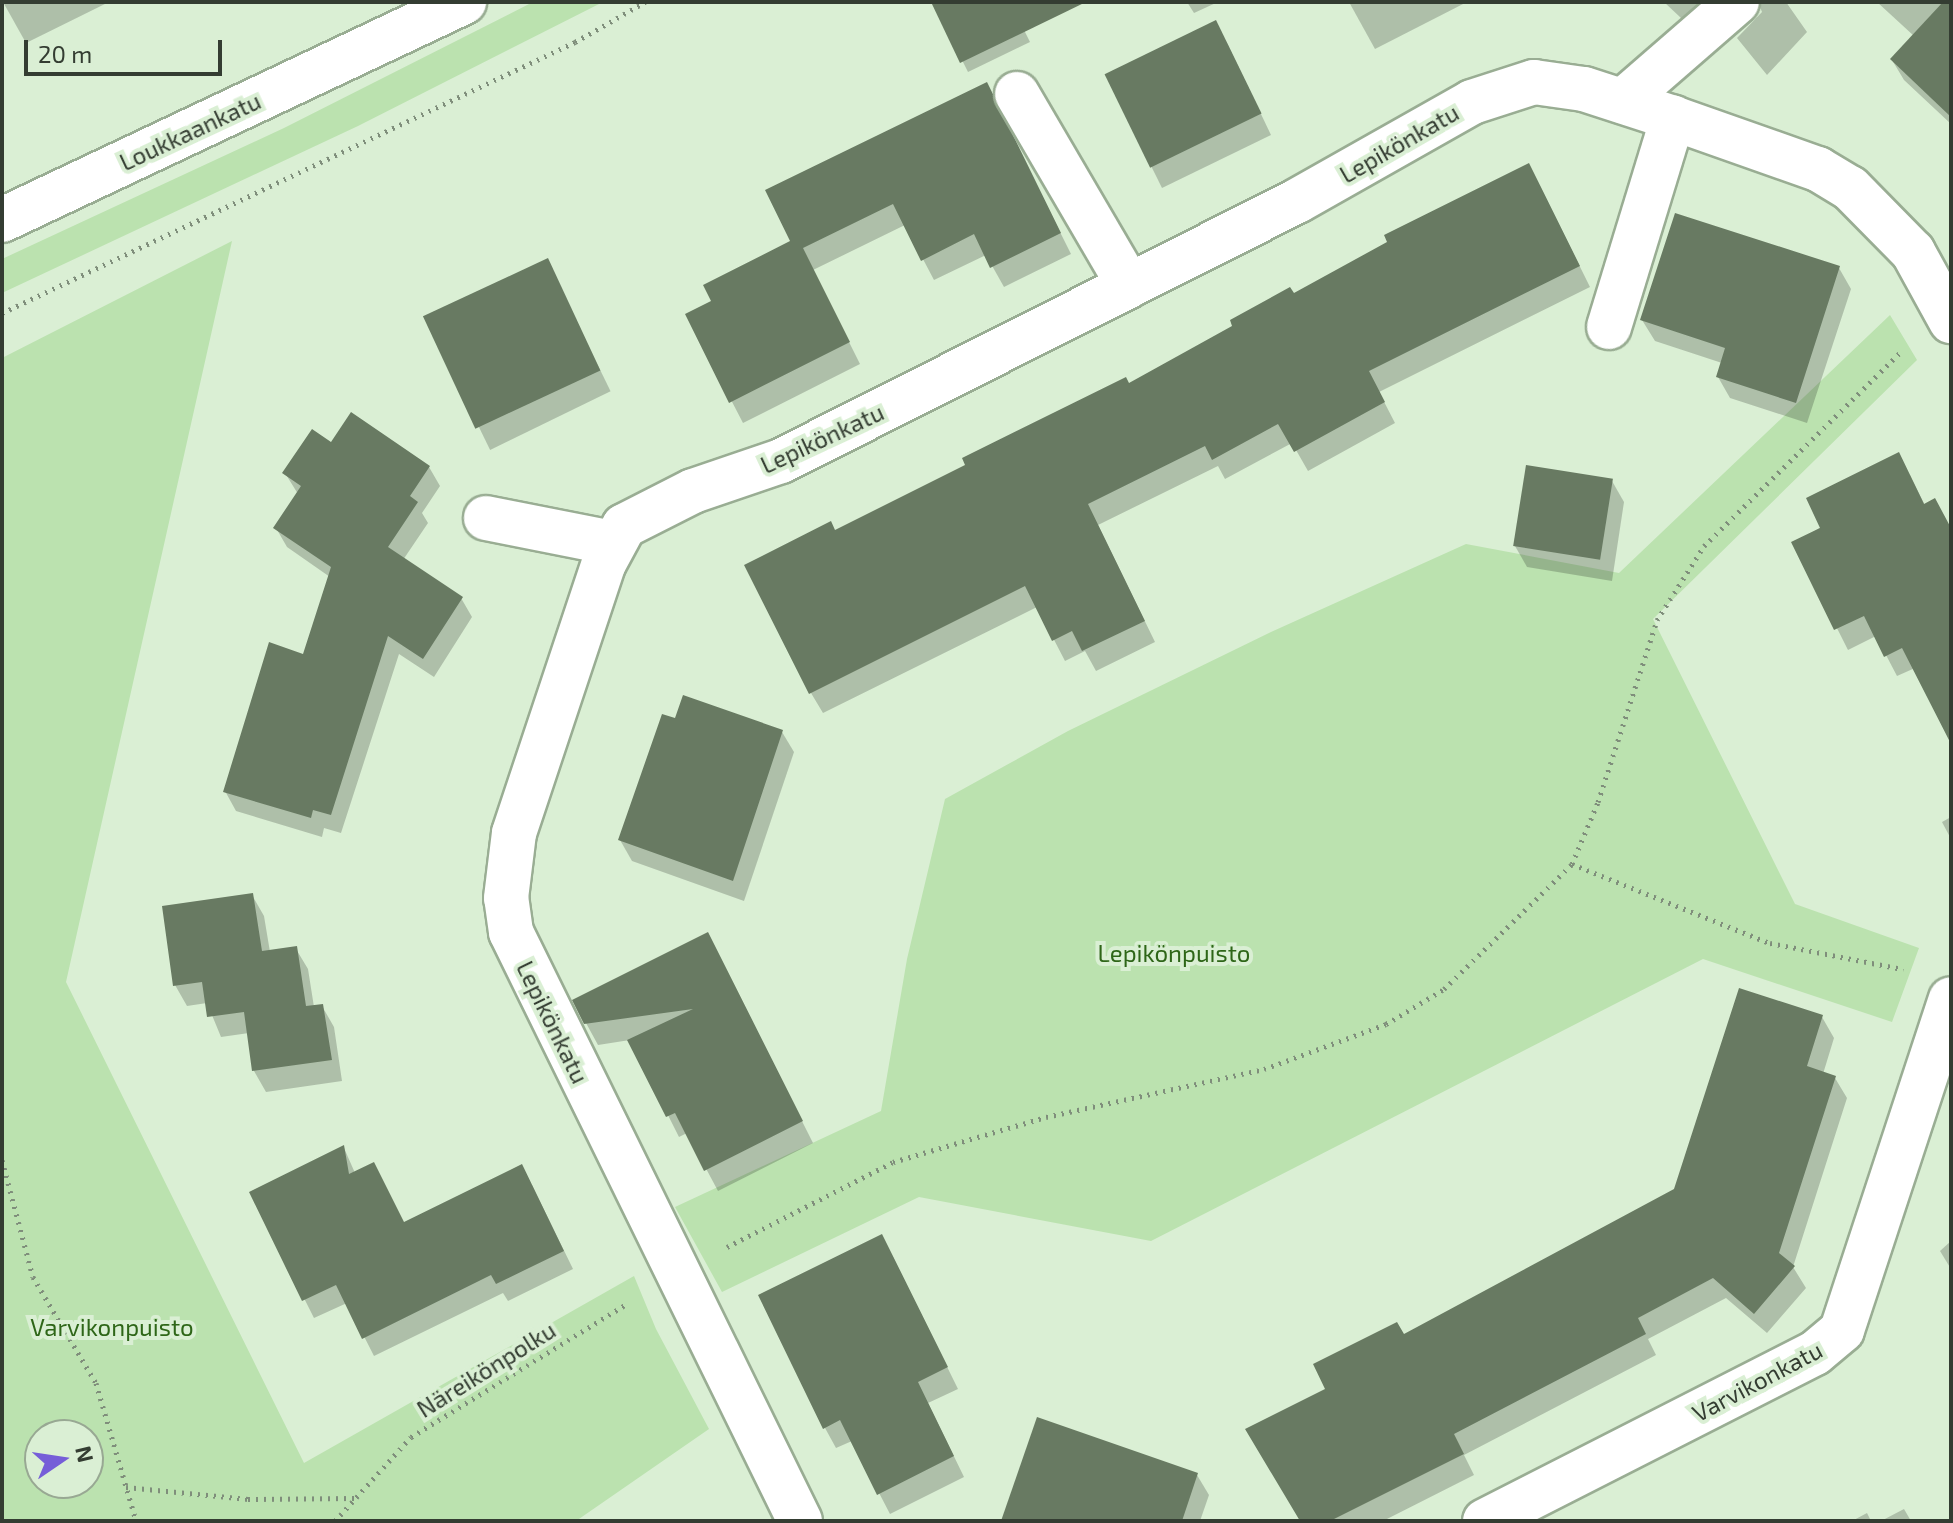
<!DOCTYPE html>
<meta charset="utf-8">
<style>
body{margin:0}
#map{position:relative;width:1953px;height:1523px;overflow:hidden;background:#daefd4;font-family:"Exo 2",sans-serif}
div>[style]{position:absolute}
.green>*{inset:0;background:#bbe2af}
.shadow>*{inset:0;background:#0003;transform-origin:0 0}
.building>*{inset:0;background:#687a62;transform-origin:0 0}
.path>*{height:5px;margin-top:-2.5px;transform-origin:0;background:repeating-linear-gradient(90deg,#7f8e7b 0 2px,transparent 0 8px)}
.roads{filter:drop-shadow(2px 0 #99ad93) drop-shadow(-2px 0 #99ad93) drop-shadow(0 2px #99ad93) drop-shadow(0 -2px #99ad93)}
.minor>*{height:44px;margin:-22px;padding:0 22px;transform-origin:22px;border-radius:22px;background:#fff}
span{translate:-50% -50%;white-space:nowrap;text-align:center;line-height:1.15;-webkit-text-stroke:8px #daefd4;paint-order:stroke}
.street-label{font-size:24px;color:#343d32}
.park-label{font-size:24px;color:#2e6618}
.frame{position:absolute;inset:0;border:4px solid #343d32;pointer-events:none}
.north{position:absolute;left:24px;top:1419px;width:80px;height:80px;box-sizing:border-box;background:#daefd4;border:2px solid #98a893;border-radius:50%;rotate:77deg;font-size:22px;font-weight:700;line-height:32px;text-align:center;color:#343d32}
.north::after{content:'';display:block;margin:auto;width:28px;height:36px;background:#765ed8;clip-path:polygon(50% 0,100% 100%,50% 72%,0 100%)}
.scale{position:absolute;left:24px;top:40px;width:198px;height:36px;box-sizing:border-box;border:4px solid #343d32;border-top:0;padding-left:10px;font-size:24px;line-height:28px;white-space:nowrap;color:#343d32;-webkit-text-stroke:6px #daefd4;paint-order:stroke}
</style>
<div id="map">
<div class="green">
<i style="clip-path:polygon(533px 2px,603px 2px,358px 126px,2px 293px,2px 259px,284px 128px)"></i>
<i style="clip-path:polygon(evenodd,232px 241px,66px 982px,304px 1463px,634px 1276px,656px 1329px,709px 1429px,576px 1521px,2px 1521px,2px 358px,232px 241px,40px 1435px,88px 1435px,88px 1483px,40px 1483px,40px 1435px)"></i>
<i style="clip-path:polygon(1890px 315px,1917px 360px,1653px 619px,1795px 904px,1919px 948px,1892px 1022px,1703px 959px,1151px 1241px,919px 1197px,722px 1292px,675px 1207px,881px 1111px,907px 959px,945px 799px,1068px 731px,1271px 632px,1466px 544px,1619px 573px)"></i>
</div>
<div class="shadow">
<i style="clip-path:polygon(3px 2px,109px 2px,26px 43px)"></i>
<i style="clip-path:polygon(933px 2px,1010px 2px,1030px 42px,968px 72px)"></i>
<i style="clip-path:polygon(1187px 2px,1218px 2px,1194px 13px)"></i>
<i style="clip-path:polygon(1349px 2px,1467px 2px,1375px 49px)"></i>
<i style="clip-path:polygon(1664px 2px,1738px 2px,1698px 34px)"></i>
<i style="clip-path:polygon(1758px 2px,1786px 2px,1807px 32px,1767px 75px,1737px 38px,1762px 12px)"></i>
<i style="clip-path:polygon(1877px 2px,1951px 2px,1951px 124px,1904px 80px,1892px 60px,1914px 36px)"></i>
<i style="clip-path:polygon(1227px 43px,1271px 135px,1162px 188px,1106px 75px)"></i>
<i style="clip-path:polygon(986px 84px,1071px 254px,1004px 287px,986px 255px,934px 280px,905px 225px,813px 270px,860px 364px,743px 423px,687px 315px,714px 302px,792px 242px)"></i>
<i style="clip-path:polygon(1540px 186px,1590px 287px,1379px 392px,1395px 423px,1308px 471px,1292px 443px,1225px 479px,1218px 466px,1098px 525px,1155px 642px,1096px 671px,1085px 651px,1065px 661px,1037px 607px,823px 713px,811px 693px,835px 533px,1128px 386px,1293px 296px)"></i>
<i style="left:547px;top:261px;width:145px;height:134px;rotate:64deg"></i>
<i style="clip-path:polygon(1839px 268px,1851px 289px,1807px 423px,1730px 398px,1718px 377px,1722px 363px,1655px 341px,1642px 320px)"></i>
<i style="clip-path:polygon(331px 445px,429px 467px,440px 486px,422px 513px,428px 523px,403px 560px,461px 598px,472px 617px,434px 677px,399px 654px,341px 833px,324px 828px,322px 837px,236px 811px,225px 791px,305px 656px,330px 577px,287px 547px,276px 528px,298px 494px,285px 473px)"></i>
<i style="clip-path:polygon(1910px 475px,1951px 558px,1951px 740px,1915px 668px,1897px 676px,1876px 636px,1848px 650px,1794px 543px)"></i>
<i style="clip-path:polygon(1612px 481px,1624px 502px,1612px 581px,1527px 567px,1515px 546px)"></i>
<i style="clip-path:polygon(676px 721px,782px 732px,794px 752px,744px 901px,632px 861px,620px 840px)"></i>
<i style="clip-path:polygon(1951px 817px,1951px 839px,1942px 822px)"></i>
<i style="clip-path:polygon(252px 895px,264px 916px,270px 952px,296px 949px,308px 969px,314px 1007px,322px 1006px,334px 1027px,342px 1081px,266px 1092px,254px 1071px,249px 1033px,221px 1037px,207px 1003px,187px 1006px,175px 985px)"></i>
<i style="clip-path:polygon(719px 956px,813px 1143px,718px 1191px,687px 1133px,679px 1137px,630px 1040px,598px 1045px,586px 1023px)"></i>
<i style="clip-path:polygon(1822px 1017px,1834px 1038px,1823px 1074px,1835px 1078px,1847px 1098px,1793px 1267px,1806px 1288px,1767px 1333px,1726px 1298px,1648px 1339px,1656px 1355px,1464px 1455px,1474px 1475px,1383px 1521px,1302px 1521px,1328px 1390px,1403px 1337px,1676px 1191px)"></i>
<i style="clip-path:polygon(344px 1148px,355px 1173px,404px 1224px,532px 1185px,573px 1269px,508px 1301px,503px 1293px,374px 1356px,347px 1303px,314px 1318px,251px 1193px)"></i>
<i style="clip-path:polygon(1951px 1241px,1951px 1269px,1940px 1251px)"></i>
<i style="clip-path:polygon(893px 1257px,958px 1389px,928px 1403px,964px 1477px,890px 1514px,852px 1441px,836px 1448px,825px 1428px)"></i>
<i style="clip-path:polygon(1197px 1475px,1209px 1495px,1200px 1521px,1003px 1521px)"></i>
<i style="clip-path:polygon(1904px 1509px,1911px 1521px,1881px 1521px)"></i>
<i style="clip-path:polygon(1867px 1513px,1871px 1521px,1852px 1521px)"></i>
</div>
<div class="building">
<i style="clip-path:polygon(931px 2px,1086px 2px,960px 63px)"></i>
<i style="clip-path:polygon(1943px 2px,1951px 2px,1951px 117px,1890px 59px)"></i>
<i style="left:1216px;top:20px;width:104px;height:124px;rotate:64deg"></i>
<i style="clip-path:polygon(987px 82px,1061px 233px,990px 268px,974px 234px,921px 261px,893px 204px,803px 248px,850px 342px,729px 403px,685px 314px,711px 301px,703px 285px,790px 241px,765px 190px)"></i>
<i style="clip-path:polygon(1529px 163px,1580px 266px,1369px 371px,1385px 402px,1294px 452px,1278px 424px,1212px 460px,1205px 446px,1088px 504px,1145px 621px,1082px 651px,1072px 631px,1052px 641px,1025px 586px,809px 694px,744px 565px,831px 521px,835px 530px,965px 465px,962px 458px,1126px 377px,1129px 383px,1232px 326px,1230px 320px,1290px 287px,1294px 293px,1387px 242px,1384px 235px)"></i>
<i style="clip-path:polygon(1675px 213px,1840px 266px,1796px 403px,1716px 377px,1725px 348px,1640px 320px)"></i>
<i style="left:548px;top:258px;width:124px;height:138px;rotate:65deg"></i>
<i style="clip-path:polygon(351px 412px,430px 466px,410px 496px,418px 502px,388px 547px,463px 597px,423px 659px,388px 636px,331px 815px,313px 810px,311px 818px,223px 792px,269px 642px,303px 654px,331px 567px,273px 528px,301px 486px,282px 473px,312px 429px,331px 442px)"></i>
<i style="clip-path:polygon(1899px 452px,1924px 504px,1935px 498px,1951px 528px,1951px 744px,1902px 648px,1884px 657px,1864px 616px,1834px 630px,1791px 542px,1820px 528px,1806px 498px)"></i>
<i style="left:1526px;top:465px;width:88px;height:82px;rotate:9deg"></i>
<i style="clip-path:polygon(683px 695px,783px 730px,733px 881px,618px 840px,662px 714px,675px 718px)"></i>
<i style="clip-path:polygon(253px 893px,262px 951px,297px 946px,306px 1006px,323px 1004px,332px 1060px,252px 1071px,244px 1012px,207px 1017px,202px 982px,173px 986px,162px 906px)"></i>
<i style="clip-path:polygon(708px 932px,803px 1121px,704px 1171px,675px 1113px,666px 1117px,627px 1040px,693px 1009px,584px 1024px,572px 1000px)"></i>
<i style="clip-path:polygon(1739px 988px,1823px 1015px,1807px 1066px,1836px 1076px,1779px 1253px,1795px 1266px,1754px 1314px,1713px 1278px,1638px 1318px,1646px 1334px,1454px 1434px,1464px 1454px,1330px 1521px,1300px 1521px,1245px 1429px,1325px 1389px,1313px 1364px,1397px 1322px,1404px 1334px,1674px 1189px)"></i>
<i style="clip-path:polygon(344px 1145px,349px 1174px,374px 1162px,404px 1222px,522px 1164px,564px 1251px,496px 1284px,491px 1275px,362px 1339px,336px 1285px,302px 1301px,249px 1192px)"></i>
<i style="clip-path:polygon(882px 1234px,948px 1367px,918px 1382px,954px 1456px,877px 1495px,840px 1420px,823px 1429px,758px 1295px)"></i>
<i style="clip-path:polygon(1037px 1417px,1198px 1473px,1182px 1521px,1001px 1521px)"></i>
</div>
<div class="path">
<i style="left:2px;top:313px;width:634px;rotate:-25.31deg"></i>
<i style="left:575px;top:42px;width:81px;rotate:-29.7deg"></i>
<i style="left:1572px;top:864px;width:213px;rotate:21.8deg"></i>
<i style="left:1770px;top:943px;width:136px;rotate:11.1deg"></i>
<i style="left:2px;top:1160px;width:121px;rotate:75.2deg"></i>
<i style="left:33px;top:1277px;width:123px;rotate:59.3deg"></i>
<i style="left:96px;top:1383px;width:144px;rotate:73.8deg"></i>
<i style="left:727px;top:1247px;width:186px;rotate:-27.1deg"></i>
<i style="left:893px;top:1162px;width:159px;rotate:-16.4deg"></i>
<i style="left:1046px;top:1117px;width:223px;rotate:-12.4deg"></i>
<i style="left:1264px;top:1069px;width:130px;rotate:-20.2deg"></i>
<i style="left:1386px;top:1024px;width:68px;rotate:-31.1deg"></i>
<i style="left:1444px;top:989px;width:179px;rotate:-44.3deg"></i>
<i style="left:1572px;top:864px;width:67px;rotate:-67.2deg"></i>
<i style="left:1598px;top:802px;width:191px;rotate:-72deg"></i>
<i style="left:1657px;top:620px;width:88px;rotate:-57.6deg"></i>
<i style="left:1704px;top:546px;width:278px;rotate:-44.6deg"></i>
<i style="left:126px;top:1487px;width:123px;rotate:5.6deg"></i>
<i style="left:248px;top:1499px;width:106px;rotate:-0.5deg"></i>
<i style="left:335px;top:1521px;width:113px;rotate:-47.9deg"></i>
<i style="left:411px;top:1437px;width:255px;rotate:-31.7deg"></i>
</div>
<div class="roads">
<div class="minor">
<i style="left:1017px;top:94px;width:222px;rotate:59.7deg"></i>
<i style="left:1623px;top:101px;width:151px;rotate:-41deg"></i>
<i style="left:2px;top:220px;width:511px;rotate:-25.26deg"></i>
<i style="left:1609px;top:327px;width:219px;rotate:-73deg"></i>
<i style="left:486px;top:518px;width:128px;rotate:11.2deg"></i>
<i style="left:800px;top:1521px;width:656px;rotate:-116.14deg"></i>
<i style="left:511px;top:932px;width:34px;rotate:-98deg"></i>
<i style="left:506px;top:898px;width:65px;rotate:-83deg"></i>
<i style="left:514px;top:833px;width:285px;rotate:-71.6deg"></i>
<i style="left:604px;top:563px;width:42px;rotate:-61.6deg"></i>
<i style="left:624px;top:526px;width:77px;rotate:-26.9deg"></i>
<i style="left:693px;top:491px;width:93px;rotate:-18.8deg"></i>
<i style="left:781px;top:461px;width:578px;rotate:-26.74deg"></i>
<i style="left:1297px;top:201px;width:201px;rotate:-29.5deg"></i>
<i style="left:1472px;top:102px;width:65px;rotate:-17.9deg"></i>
<i style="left:1534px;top:82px;width:50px;rotate:8deg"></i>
<i style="left:1584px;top:89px;width:94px;rotate:18deg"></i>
<i style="left:1673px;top:118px;width:154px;rotate:19.4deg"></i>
<i style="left:1818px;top:169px;width:37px;rotate:31deg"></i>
<i style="left:1850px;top:188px;width:90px;rotate:45.5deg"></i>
<i style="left:1913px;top:252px;width:79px;rotate:61.2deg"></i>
<i style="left:1485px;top:1521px;width:370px;rotate:-27deg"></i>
<i style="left:1815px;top:1353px;width:35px;rotate:-40deg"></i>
<i style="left:1842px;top:1330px;width:348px;rotate:-71.8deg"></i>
</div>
</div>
<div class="street-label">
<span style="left:190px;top:131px;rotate:-25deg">Loukkaankatu</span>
<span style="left:1399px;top:143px;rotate:-30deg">Lepikönkatu</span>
<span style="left:822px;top:438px;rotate:-25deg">Lepikönkatu</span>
<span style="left:553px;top:1022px;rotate:64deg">Lepikönkatu</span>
<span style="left:486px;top:1369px;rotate:-32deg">Näreikönpolku</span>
<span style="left:1757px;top:1381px;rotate:-28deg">Varvikonkatu</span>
</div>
<div class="park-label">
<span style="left:1174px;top:953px">Lepikönpuisto</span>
<span style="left:112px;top:1327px">Varvikonpuisto</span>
</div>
<div class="frame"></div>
<div class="north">N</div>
<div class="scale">20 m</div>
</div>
